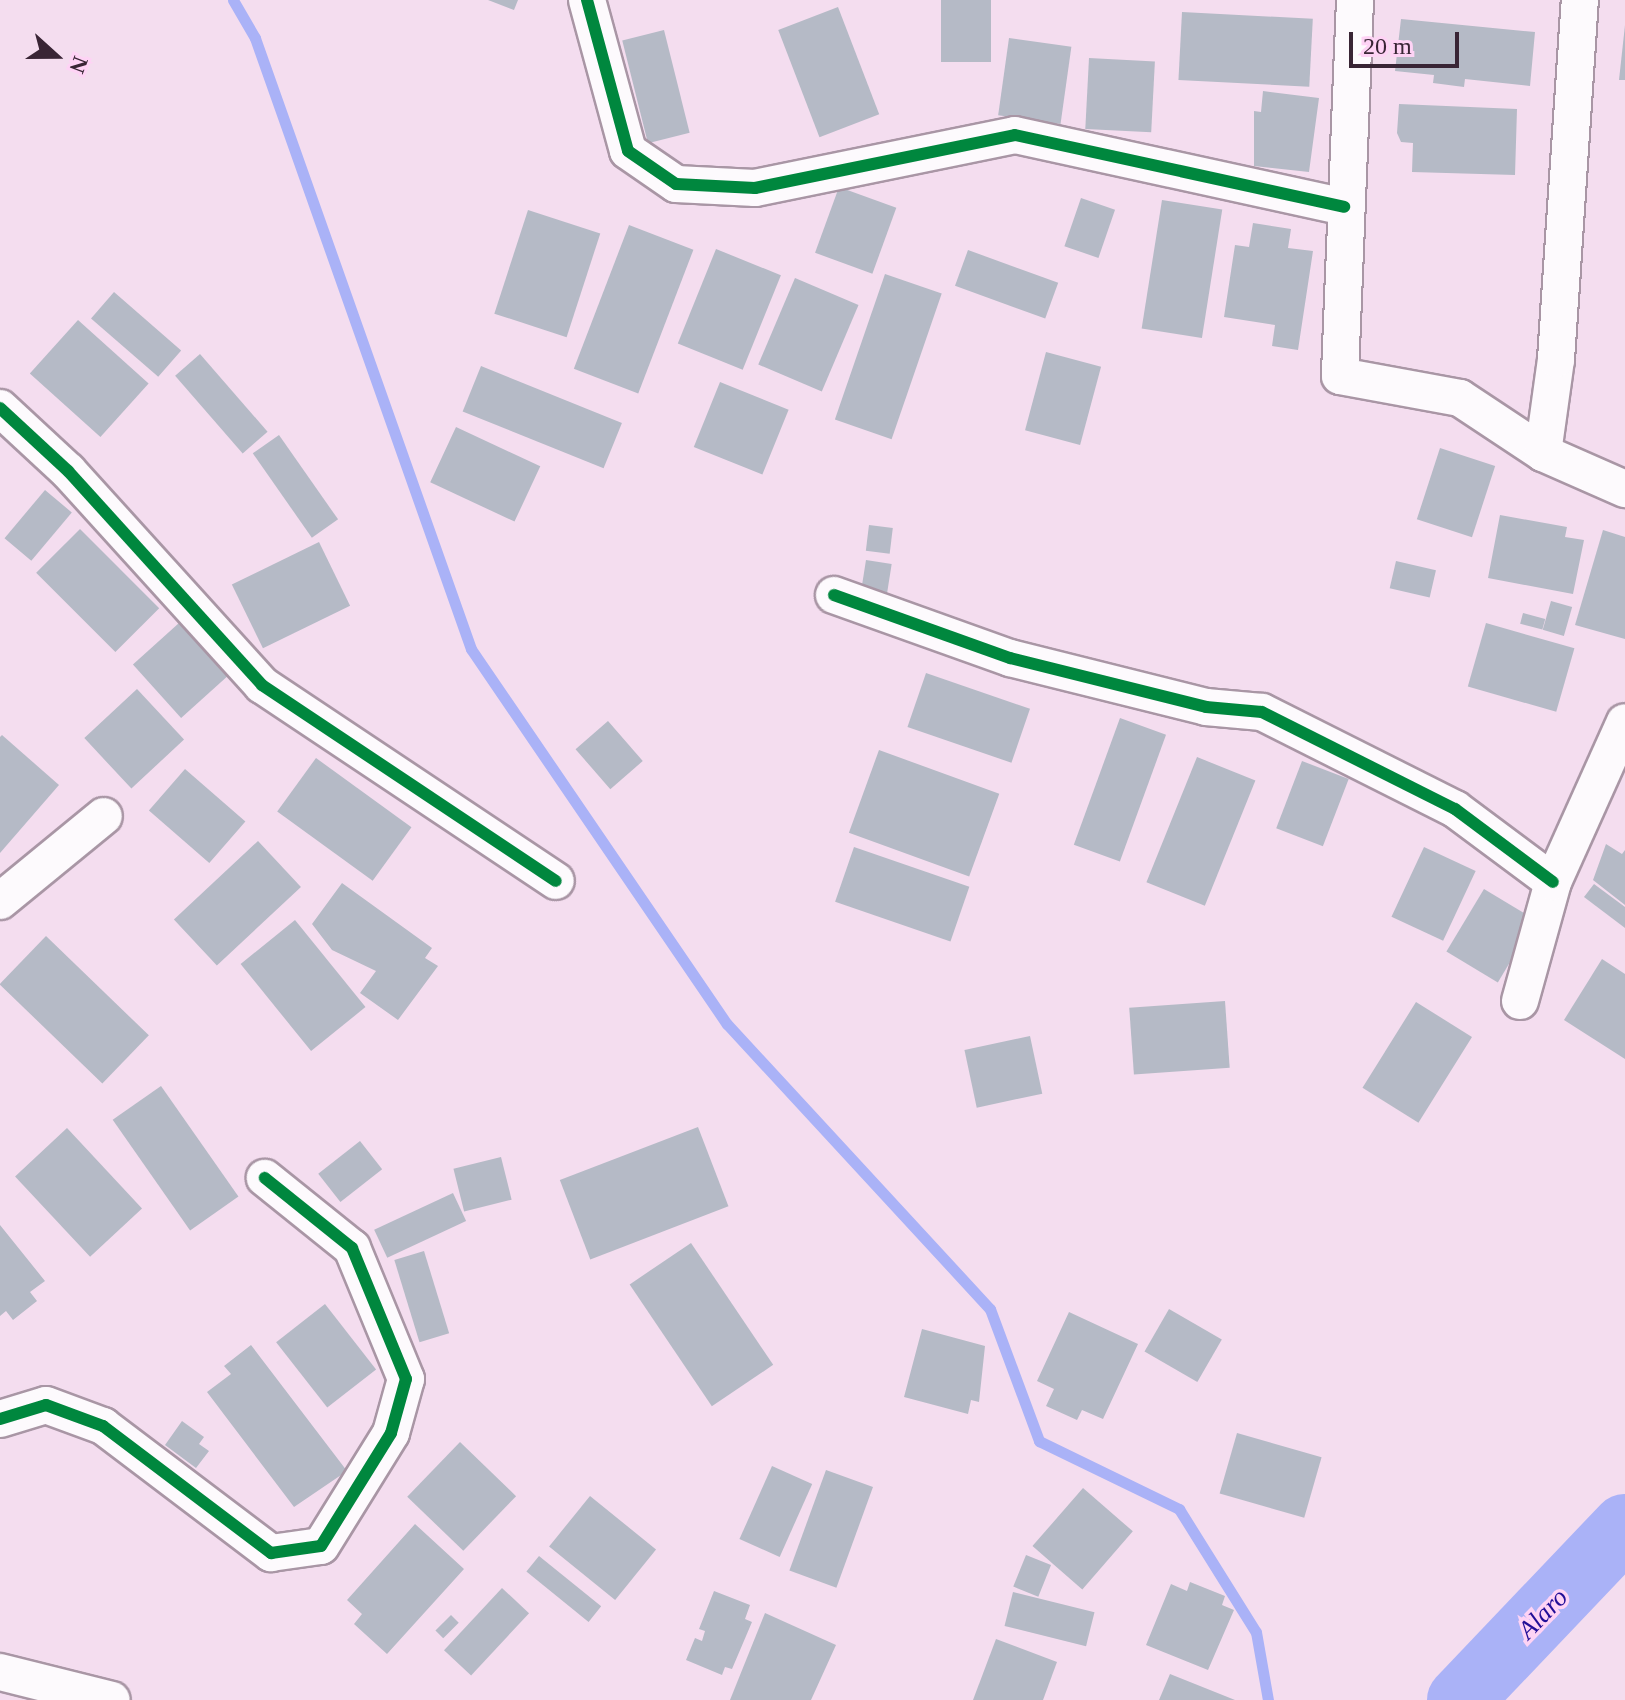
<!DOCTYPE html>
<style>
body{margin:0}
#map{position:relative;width:1625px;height:1700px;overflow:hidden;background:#f4ddef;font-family:"Times New Roman",serif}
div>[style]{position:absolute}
.stream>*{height:11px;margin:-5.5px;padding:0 5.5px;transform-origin:5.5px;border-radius:5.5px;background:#aab2f7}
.river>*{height:66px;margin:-33px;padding:0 33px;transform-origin:33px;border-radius:33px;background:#aab2f7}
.building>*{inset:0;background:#b5bac6;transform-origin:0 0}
.roads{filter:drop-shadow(2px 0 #a996a5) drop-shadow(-2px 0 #a996a5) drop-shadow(0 2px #a996a5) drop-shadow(0 -2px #a996a5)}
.minor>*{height:36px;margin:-18px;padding:0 18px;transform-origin:18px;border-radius:18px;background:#fdfafd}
.cycleway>*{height:12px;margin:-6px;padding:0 6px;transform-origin:6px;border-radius:6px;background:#00873e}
span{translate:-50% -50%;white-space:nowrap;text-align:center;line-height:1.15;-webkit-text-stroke:7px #fed3f5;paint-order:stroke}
.water-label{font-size:26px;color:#220e97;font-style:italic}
.north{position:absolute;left:16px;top:16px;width:80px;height:80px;-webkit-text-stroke:6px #fed3f5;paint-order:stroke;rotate:111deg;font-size:22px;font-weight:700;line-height:32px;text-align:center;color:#392535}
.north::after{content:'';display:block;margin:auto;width:28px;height:36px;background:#392535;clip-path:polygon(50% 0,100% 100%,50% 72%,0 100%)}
.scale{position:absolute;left:1349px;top:32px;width:110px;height:36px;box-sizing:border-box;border:4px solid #392535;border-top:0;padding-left:10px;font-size:24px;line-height:28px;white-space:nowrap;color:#392535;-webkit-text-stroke:6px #fed3f5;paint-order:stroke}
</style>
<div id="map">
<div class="stream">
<i style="left:233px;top:0;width:44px;rotate:59.9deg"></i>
<i style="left:255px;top:38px;width:648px;rotate:70.53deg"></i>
<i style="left:471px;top:649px;width:454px;rotate:55.7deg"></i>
<i style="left:727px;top:1024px;width:388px;rotate:47.3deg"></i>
<i style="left:990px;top:1309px;width:141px;rotate:69.6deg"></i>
<i style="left:1039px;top:1441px;width:156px;rotate:25.9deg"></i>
<i style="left:1179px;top:1509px;width:145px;rotate:58deg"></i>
<i style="left:1256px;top:1632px;width:69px;rotate:80deg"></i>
</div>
<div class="river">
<i style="left:1460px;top:1700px;width:239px;rotate:-46.4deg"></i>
</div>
<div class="building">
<i style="clip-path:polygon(488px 0,518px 0,514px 10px)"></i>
<i style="left:941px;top:0;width:50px;height:62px"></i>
<i style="left:838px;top:7px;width:115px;height:64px;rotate:69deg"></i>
<i style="left:1182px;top:12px;width:131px;height:68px;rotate:3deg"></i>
<i style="clip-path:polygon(1401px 19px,1535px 32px,1530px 86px,1465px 79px,1464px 87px,1433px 83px,1434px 75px,1395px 71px)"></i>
<i style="clip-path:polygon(1625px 25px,1625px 80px,1619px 80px)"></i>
<i style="left:664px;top:30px;width:106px;height:43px;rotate:76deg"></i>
<i style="left:1009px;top:38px;width:63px;height:78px;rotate:8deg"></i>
<i style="left:1089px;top:58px;width:66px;height:71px;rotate:3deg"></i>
<i style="clip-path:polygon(1263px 91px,1319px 98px,1309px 172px,1254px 166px,1254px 111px,1261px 112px)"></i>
<i style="clip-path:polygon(1399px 104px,1517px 109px,1515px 175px,1412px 172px,1413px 143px,1401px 142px,1397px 133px)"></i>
<i style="left:839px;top:187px;width:61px;height:70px;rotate:20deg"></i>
<i style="left:1081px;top:198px;width:36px;height:51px;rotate:19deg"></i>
<i style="left:1162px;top:200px;width:61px;height:130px;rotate:9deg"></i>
<i style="left:528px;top:210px;width:76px;height:109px;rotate:18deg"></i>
<i style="clip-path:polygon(1253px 223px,1291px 229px,1288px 248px,1313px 251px,1298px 350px,1272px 346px,1275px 325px,1224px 317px,1235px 245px,1249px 247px)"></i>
<i style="left:629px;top:225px;width:69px;height:154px;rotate:21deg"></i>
<i style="left:716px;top:249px;width:70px;height:102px;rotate:22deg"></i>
<i style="left:968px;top:250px;width:96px;height:38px;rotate:20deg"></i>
<i style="left:885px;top:274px;width:60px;height:154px;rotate:19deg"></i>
<i style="left:795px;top:278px;width:69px;height:94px;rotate:23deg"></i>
<i style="left:114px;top:292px;width:89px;height:35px;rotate:41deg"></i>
<i style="left:78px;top:320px;width:95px;height:72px;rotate:42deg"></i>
<i style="left:1046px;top:352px;width:57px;height:81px;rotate:15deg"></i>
<i style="left:200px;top:354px;width:103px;height:33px;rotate:49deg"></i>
<i style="left:481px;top:366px;width:152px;height:49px;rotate:22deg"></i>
<i style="left:720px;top:382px;width:74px;height:70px;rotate:22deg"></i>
<i style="left:456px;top:427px;width:93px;height:61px;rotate:25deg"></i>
<i style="left:279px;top:435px;width:103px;height:32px;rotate:55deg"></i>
<i style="left:1440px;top:448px;width:58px;height:75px;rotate:18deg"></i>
<i style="left:45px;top:490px;width:35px;height:63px;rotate:40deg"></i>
<i style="clip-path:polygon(1500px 515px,1567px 527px,1565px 537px,1584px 540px,1573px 594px,1488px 578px)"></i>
<i style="left:869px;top:525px;width:24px;height:26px;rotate:7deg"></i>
<i style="left:80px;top:529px;width:112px;height:62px;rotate:45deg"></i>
<i style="clip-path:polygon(1603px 530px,1625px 537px,1625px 639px,1575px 625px)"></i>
<i style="left:319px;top:542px;width:71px;height:97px;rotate:64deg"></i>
<i style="left:866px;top:560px;width:26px;height:30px;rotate:9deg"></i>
<i style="left:1396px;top:561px;width:41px;height:28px;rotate:13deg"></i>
<i style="left:1551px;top:601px;width:22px;height:30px;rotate:16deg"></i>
<i style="left:1523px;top:613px;width:23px;height:11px;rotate:15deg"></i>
<i style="left:179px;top:623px;width:72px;height:62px;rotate:48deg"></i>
<i style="left:1486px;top:623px;width:92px;height:66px;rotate:16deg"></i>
<i style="left:926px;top:673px;width:110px;height:57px;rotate:19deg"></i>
<i style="left:137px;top:689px;width:69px;height:72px;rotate:47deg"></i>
<i style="left:1120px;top:718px;width:49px;height:135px;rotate:20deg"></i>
<i style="left:608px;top:721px;width:53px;height:43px;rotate:49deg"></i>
<i style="clip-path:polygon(2px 735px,59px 785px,0 853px,0 737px)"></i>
<i style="left:879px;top:750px;width:128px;height:88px;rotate:20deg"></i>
<i style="left:1197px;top:757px;width:63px;height:135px;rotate:22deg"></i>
<i style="left:316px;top:758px;width:118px;height:66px;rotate:36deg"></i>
<i style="left:1302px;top:761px;width:50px;height:72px;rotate:21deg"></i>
<i style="left:185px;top:769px;width:80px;height:55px;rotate:41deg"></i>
<i style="left:258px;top:841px;width:63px;height:115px;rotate:47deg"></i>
<i style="clip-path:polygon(1606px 844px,1622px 854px,1625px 850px,1625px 905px,1593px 880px)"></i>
<i style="left:854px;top:847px;width:122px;height:58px;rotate:19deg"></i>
<i style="left:1424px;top:847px;width:57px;height:77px;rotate:25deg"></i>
<i style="clip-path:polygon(342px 883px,432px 948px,425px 958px,438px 966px,398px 1020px,360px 993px,376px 971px,332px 950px,312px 924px)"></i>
<i style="clip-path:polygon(1594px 884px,1625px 907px,1625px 928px,1584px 897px)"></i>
<i style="left:1484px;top:889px;width:60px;height:73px;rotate:31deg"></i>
<i style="left:295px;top:920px;width:112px;height:70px;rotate:51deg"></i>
<i style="left:46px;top:936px;width:143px;height:67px;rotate:44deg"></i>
<i style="clip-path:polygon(1602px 959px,1625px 974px,1625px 1059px,1564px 1020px)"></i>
<i style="left:1225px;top:1001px;width:67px;height:96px;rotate:86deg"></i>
<i style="left:1416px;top:1002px;width:66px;height:101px;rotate:32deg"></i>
<i style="left:1030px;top:1036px;width:59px;height:67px;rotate:78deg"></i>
<i style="left:161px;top:1086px;width:135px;height:59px;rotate:55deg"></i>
<i style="left:698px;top:1127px;width:85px;height:148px;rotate:69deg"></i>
<i style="left:67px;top:1128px;width:110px;height:71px;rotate:47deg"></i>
<i style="left:360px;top:1141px;width:36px;height:53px;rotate:52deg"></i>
<i style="left:501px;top:1157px;width:44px;height:49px;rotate:76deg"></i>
<i style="left:453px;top:1193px;width:31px;height:87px;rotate:65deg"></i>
<i style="clip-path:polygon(0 1225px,45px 1281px,30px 1292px,37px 1301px,13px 1320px,6px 1311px,0 1316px)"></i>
<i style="left:691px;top:1243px;width:147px;height:74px;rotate:56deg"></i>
<i style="left:424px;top:1251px;width:86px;height:31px;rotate:73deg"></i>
<i style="left:325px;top:1304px;width:83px;height:62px;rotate:52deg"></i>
<i style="left:1169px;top:1309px;width:61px;height:49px;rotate:30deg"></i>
<i style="clip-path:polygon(1069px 1312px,1138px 1344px,1103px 1419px,1082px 1410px,1077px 1420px,1046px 1406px,1054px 1389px,1037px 1381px)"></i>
<i style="clip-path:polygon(922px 1329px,985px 1346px,979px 1402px,971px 1400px,968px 1414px,904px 1397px)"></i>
<i style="clip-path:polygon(251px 1345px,347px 1471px,294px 1507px,207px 1392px,231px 1374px,224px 1366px)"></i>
<i style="clip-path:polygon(182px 1421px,204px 1437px,199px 1444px,209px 1451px,196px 1468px,165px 1445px)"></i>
<i style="left:1237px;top:1433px;width:88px;height:63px;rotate:16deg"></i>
<i style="left:460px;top:1442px;width:78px;height:76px;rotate:44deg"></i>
<i style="left:772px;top:1466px;width:44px;height:80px;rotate:24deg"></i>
<i style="left:826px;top:1470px;width:50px;height:107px;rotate:20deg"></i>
<i style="left:1083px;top:1488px;width:66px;height:77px;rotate:41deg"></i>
<i style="left:590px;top:1496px;width:85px;height:65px;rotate:39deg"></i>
<i style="clip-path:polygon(415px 1524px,464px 1569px,387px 1654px,354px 1624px,362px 1614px,347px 1600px)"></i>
<i style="left:1026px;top:1555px;width:27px;height:34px;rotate:22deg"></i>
<i style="left:539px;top:1556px;width:80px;height:20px;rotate:39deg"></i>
<i style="clip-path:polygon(1190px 1582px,1225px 1596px,1222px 1605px,1234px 1610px,1208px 1670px,1146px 1645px,1171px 1584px,1187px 1591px)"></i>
<i style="left:502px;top:1588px;width:37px;height:85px;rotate:43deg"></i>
<i style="clip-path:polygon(714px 1591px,750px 1605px,745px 1619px,752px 1622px,732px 1669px,725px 1667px,722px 1675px,686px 1660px,695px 1638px,702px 1641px,705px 1631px,699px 1629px)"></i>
<i style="left:1013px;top:1592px;width:84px;height:35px;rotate:14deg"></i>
<i style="clip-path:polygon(765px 1613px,836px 1645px,811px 1700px,730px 1700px)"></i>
<i style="left:451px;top:1615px;width:11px;height:22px;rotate:45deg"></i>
<i style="clip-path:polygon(996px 1639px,1057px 1662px,1043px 1700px,973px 1700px)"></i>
<i style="clip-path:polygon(1170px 1674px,1235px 1700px,1159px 1700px)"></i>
</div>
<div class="roads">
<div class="minor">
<i style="left:587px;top:0;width:156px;rotate:74.8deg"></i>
<i style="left:628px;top:151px;width:58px;rotate:34.5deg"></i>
<i style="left:676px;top:184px;width:79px;rotate:2.9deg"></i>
<i style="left:755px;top:188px;width:265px;rotate:-11.5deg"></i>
<i style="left:1015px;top:135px;width:337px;rotate:12.3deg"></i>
<i style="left:1355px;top:0;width:376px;rotate:92.3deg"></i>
<i style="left:1340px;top:376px;width:122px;rotate:10.4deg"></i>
<i style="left:1460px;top:398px;width:100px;rotate:33.5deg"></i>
<i style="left:1543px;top:453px;width:90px;rotate:23.7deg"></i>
<i style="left:0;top:408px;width:93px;rotate:42.8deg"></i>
<i style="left:68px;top:471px;width:289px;rotate:47.8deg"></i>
<i style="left:262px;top:685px;width:353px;rotate:33.7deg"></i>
<i style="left:1543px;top:453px;width:95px;rotate:-82.1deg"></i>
<i style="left:1556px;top:359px;width:360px;rotate:-86.2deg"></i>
<i style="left:834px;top:595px;width:187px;rotate:19.7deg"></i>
<i style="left:1010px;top:658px;width:202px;rotate:14deg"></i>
<i style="left:1206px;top:707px;width:56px;rotate:5.1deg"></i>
<i style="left:1262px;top:712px;width:216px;rotate:26.7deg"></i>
<i style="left:1455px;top:809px;width:122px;rotate:36.7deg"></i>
<i style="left:0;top:901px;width:134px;rotate:-39.3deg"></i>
<i style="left:1520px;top:1001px;width:123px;rotate:-74.5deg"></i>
<i style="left:1553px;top:882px;width:175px;rotate:-65.8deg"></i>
<i style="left:0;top:1419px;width:48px;rotate:-16.9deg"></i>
<i style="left:46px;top:1405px;width:61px;rotate:20.2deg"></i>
<i style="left:103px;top:1426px;width:211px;rotate:37.1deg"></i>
<i style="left:271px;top:1553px;width:50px;rotate:-8deg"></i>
<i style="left:321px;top:1546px;width:133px;rotate:-58.2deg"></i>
<i style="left:391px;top:1433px;width:56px;rotate:-74.5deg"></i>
<i style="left:406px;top:1379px;width:142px;rotate:-112.4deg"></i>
<i style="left:352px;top:1248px;width:112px;rotate:-141.2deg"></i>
<i style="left:0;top:1672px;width:115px;rotate:14deg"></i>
</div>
</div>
<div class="cycleway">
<i style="left:587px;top:0;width:156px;rotate:74.8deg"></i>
<i style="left:628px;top:151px;width:58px;rotate:34.5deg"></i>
<i style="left:676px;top:184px;width:79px;rotate:2.9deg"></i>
<i style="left:755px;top:188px;width:265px;rotate:-11.5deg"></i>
<i style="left:1015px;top:135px;width:337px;rotate:12.3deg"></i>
<i style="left:0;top:408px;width:93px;rotate:42.8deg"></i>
<i style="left:68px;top:471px;width:289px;rotate:47.8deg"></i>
<i style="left:262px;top:685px;width:353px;rotate:33.7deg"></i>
<i style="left:834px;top:595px;width:187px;rotate:19.7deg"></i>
<i style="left:1010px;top:658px;width:202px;rotate:14deg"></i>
<i style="left:1206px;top:707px;width:56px;rotate:5.1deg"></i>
<i style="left:1262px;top:712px;width:216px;rotate:26.7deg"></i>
<i style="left:1455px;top:809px;width:122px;rotate:36.7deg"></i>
<i style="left:0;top:1419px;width:48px;rotate:-16.9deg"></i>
<i style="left:46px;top:1405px;width:61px;rotate:20.2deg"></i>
<i style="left:103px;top:1426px;width:211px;rotate:37.1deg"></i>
<i style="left:271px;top:1553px;width:50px;rotate:-8deg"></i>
<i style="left:321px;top:1546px;width:133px;rotate:-58.2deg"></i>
<i style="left:391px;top:1433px;width:56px;rotate:-74.5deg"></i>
<i style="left:406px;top:1379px;width:142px;rotate:-112.4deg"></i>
<i style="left:352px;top:1248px;width:112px;rotate:-141.2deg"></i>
</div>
<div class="water-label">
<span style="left:1543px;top:1614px;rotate:-46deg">Alaro</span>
</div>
<div class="north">N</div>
<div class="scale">20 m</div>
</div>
